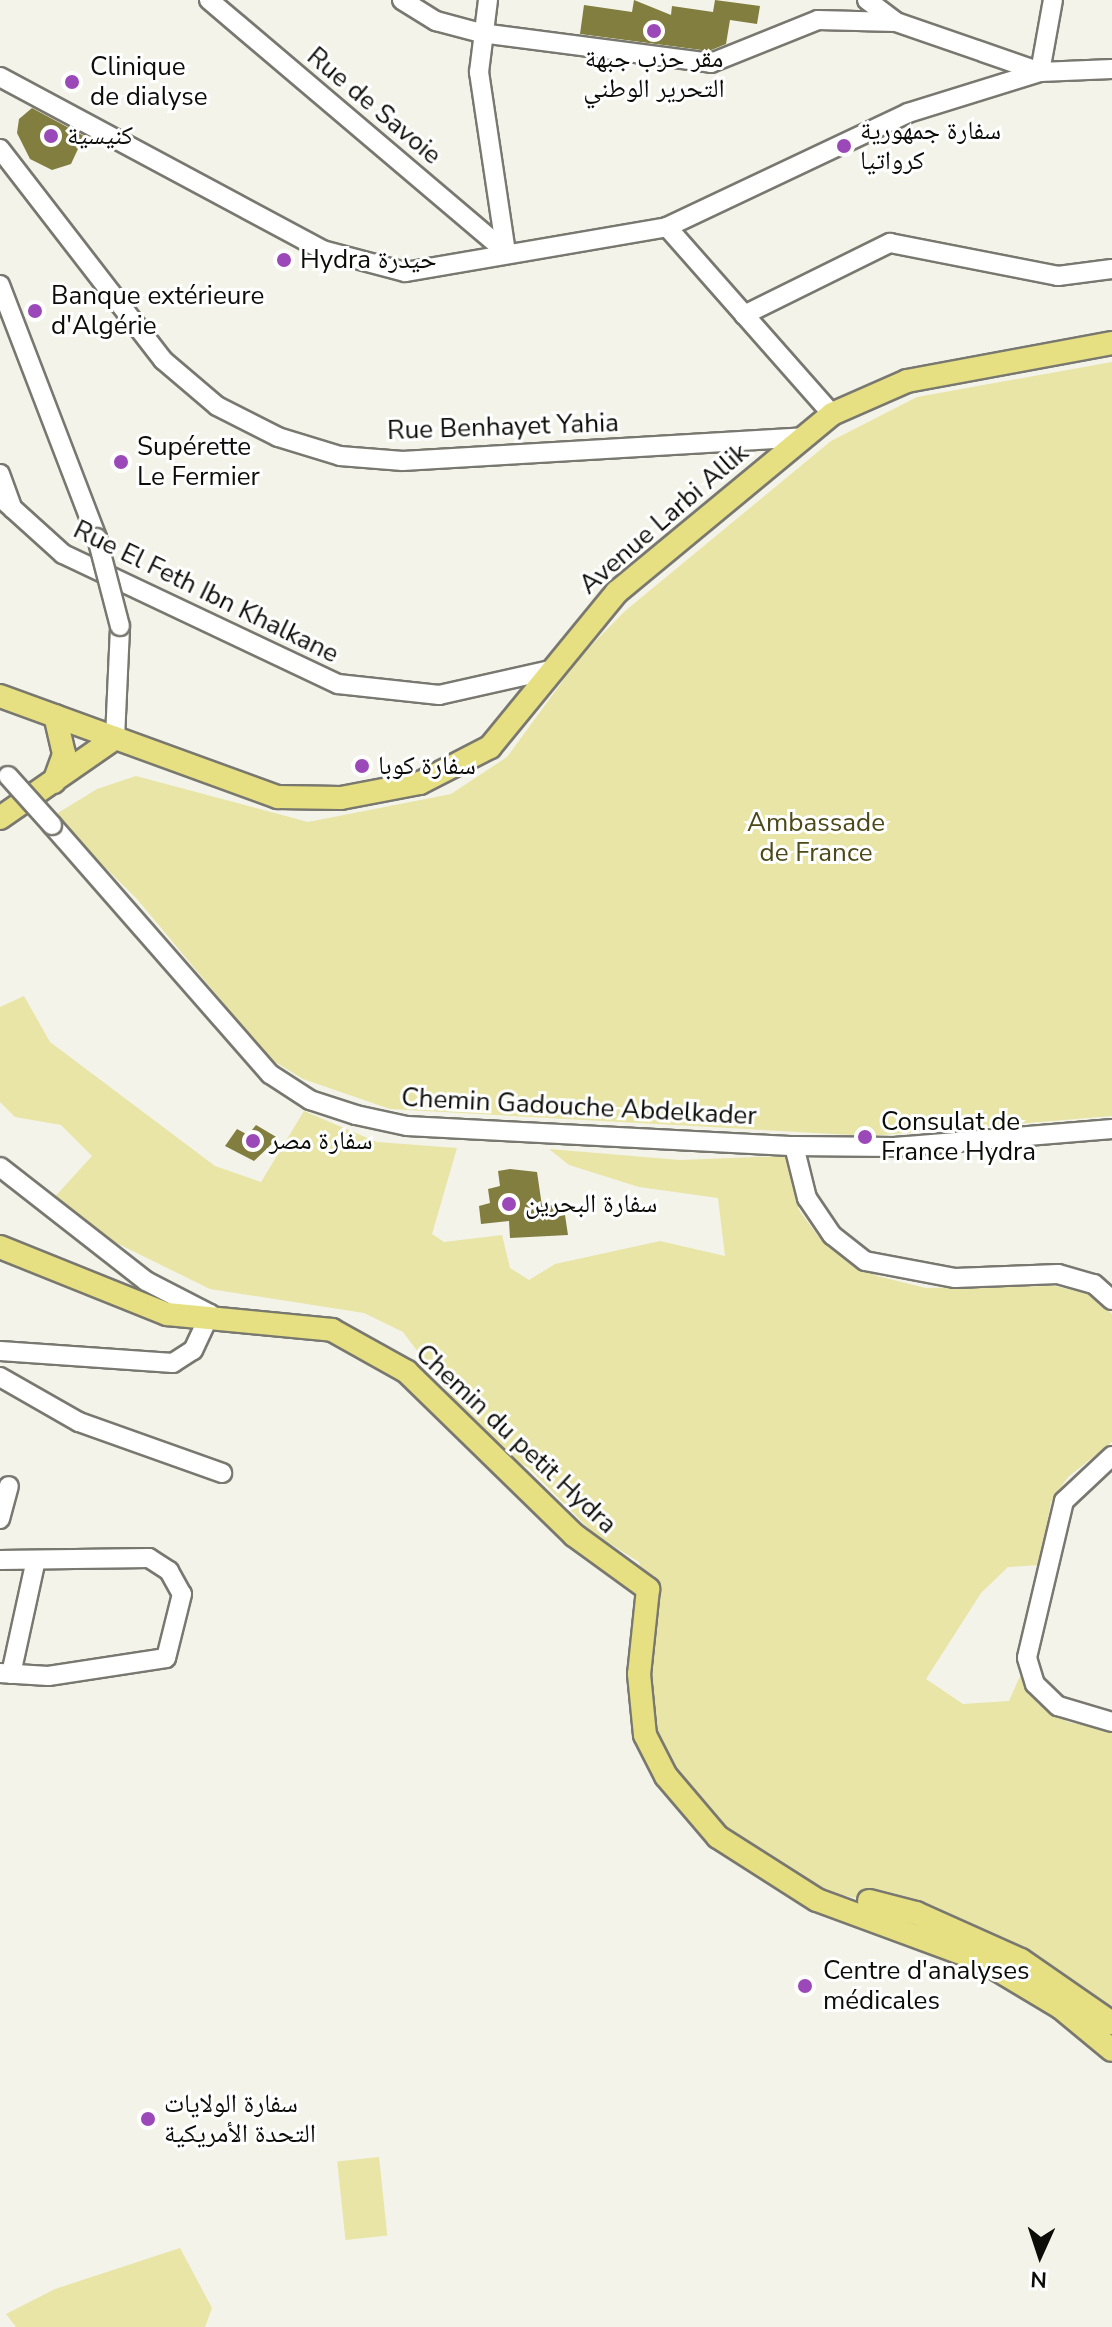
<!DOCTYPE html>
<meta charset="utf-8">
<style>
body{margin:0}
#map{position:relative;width:1112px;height:2327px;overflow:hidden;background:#f3f3e9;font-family:"Nunito Sans","Noto Naskh Arabic",sans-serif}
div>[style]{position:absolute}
.green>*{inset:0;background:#e8e5a6;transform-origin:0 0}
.building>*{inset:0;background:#827e40}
.roads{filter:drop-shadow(2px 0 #797870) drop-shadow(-2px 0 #797870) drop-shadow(0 2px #797870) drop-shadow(0 -2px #797870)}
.minor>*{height:18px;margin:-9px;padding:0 9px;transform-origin:9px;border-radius:9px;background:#fff}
.major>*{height:22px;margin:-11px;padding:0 11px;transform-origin:11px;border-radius:11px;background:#e6e082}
.bridges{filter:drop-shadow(2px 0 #797870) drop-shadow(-2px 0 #797870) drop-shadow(0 2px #797870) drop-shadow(0 -2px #797870)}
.minor-bridge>*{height:18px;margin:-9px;padding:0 9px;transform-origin:9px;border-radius:9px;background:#fff}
.dots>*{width:22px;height:22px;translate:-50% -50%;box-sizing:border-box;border:4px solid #fff;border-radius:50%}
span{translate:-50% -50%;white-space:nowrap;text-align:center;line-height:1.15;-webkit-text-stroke:6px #fff;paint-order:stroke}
.poi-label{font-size:26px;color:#0c0c09}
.left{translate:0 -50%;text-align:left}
.street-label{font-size:26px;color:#0c0c09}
.park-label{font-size:26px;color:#4c4918}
.north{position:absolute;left:1000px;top:2215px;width:80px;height:80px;-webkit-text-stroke:6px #fff;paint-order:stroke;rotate:183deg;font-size:22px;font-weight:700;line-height:32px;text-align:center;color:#0c0c09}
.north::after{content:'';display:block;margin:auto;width:28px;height:36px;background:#0c0c09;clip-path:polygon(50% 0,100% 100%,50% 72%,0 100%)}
</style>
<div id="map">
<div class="green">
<i style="clip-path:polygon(1112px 362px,1112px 1116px,869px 1136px,390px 1109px,303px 1079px,270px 1059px,137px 899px,53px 816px,97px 789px,136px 776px,308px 822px,451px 794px,507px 757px,581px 656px,625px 611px,831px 441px,917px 397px)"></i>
<i style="clip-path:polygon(24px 996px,50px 1042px,215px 1166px,261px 1182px,304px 1111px,377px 1142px,457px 1148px,432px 1234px,444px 1242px,502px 1235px,510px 1268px,529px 1280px,555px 1264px,660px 1241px,725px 1256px,718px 1198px,639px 1187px,569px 1165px,549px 1149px,680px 1160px,787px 1156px,799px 1210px,818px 1236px,877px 1276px,926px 1288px,1055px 1286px,1089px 1294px,1112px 1314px,1112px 1442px,1068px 1477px,1051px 1502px,1040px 1565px,1008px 1567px,981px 1593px,926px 1679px,963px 1704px,1009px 1701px,1020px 1676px,1038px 1704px,1068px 1722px,1112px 1731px,1112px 2022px,874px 1902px,823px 1891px,735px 1843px,676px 1781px,647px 1717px,648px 1589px,639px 1562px,594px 1534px,529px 1468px,490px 1448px,403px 1332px,364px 1313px,210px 1289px,92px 1231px,51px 1201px,92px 1156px,61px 1125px,15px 1117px,0 1102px,0 1007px)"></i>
<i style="left:379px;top:2157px;width:79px;height:42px;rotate:84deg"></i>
<i style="clip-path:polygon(180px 2248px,212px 2308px,205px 2327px,16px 2327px,6px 2314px,55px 2289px)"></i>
</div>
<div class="building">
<i style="clip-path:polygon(634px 0,671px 15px,672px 6px,713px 12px,715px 0,760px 6px,757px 24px,730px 20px,726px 44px,709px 51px,580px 34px,584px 5px,632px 12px)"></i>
<i style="clip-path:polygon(32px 108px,84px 136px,71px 164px,52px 170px,30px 159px,17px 133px,19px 119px)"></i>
<i style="clip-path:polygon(256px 1125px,278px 1138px,254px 1161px,225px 1146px,237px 1129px,248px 1135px)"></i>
<i style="clip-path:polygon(510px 1169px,537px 1172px,542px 1206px,555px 1205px,556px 1217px,565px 1215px,568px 1235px,510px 1238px,509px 1221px,481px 1224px,479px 1206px,490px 1203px,488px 1189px,500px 1186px,498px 1171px)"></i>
</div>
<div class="roads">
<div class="minor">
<i style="left:209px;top:0;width:390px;rotate:40.3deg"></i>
<i style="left:402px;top:0;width:40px;rotate:32deg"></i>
<i style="left:436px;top:21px;width:47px;rotate:14.9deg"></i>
<i style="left:481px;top:33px;width:232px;rotate:7.4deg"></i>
<i style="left:711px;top:63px;width:115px;rotate:-21.9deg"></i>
<i style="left:818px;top:20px;width:78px;rotate:1.5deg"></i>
<i style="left:488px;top:0;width:73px;rotate:97.1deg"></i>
<i style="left:479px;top:72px;width:182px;rotate:81.5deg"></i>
<i style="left:867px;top:0;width:36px;rotate:37deg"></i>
<i style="left:896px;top:22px;width:152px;rotate:19.1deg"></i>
<i style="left:1040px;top:72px;width:72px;rotate:-2.4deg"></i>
<i style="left:1040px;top:72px;width:73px;rotate:-79.8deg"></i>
<i style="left:0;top:77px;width:366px;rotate:28.2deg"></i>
<i style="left:322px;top:250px;width:86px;rotate:14.8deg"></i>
<i style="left:405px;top:272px;width:266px;rotate:-9.7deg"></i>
<i style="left:667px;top:227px;width:267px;rotate:-25.3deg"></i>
<i style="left:908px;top:113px;width:138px;rotate:-17.3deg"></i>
<i style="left:0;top:149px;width:267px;rotate:52.3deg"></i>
<i style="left:163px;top:360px;width:71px;rotate:40.4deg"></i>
<i style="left:217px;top:406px;width:68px;rotate:26.9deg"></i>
<i style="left:278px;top:437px;width:65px;rotate:17deg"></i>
<i style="left:340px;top:456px;width:63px;rotate:4.5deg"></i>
<i style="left:403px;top:461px;width:401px;rotate:-3.4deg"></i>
<i style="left:667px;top:227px;width:249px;rotate:48.6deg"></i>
<i style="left:0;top:285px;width:271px;rotate:69deg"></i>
<i style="left:744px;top:315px;width:163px;rotate:-26.3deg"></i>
<i style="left:890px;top:243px;width:171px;rotate:11.1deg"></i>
<i style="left:1058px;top:276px;width:54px;rotate:-7.4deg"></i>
<i style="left:0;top:474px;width:37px;rotate:70deg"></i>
<i style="left:0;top:497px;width:85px;rotate:42.1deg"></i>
<i style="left:63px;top:554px;width:304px;rotate:25.3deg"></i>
<i style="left:338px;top:684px;width:102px;rotate:6.2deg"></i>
<i style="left:439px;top:695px;width:114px;rotate:-12.7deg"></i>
<i style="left:115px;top:738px;width:112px;rotate:-87.4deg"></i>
<i style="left:52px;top:825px;width:331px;rotate:48.8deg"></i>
<i style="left:270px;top:1074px;width:48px;rotate:33deg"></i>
<i style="left:310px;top:1100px;width:48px;rotate:18.1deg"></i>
<i style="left:356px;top:1115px;width:52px;rotate:12.2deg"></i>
<i style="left:407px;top:1126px;width:388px;rotate:3deg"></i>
<i style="left:794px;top:1146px;width:100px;rotate:0.6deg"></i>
<i style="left:894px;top:1147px;width:219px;rotate:-4.7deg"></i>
<i style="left:794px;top:1146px;width:54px;rotate:76deg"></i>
<i style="left:807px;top:1198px;width:45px;rotate:56deg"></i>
<i style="left:832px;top:1235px;width:42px;rotate:38.2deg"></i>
<i style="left:865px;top:1261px;width:92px;rotate:10.7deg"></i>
<i style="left:955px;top:1278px;width:103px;rotate:-2.2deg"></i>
<i style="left:1058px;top:1274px;width:37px;rotate:16deg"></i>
<i style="left:1094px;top:1284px;width:24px;rotate:42deg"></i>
<i style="left:0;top:1167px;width:185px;rotate:38deg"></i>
<i style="left:146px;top:1281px;width:72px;rotate:27.3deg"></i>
<i style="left:210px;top:1314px;width:40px;rotate:115deg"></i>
<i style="left:193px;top:1350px;width:24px;rotate:147deg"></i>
<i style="left:173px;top:1363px;width:173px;rotate:-176deg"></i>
<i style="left:0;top:1377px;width:91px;rotate:29.7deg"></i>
<i style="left:79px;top:1422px;width:152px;rotate:19.6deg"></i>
<i style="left:1112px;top:1456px;width:66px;rotate:136.8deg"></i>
<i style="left:1064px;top:1501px;width:161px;rotate:103.3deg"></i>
<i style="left:1027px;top:1658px;width:27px;rotate:73deg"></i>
<i style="left:1035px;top:1684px;width:32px;rotate:44deg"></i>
<i style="left:1058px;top:1706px;width:56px;rotate:16.5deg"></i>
<i style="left:0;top:1519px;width:34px;rotate:-75deg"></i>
<i style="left:0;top:1560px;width:149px;rotate:-0.8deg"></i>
<i style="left:149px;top:1558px;width:24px;rotate:33deg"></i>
<i style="left:169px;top:1571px;width:26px;rotate:61deg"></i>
<i style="left:182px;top:1594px;width:66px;rotate:104deg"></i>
<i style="left:166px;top:1658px;width:119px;rotate:171.3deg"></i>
<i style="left:48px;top:1676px;width:48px;rotate:-176.4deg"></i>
<i style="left:11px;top:1674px;width:113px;rotate:-77.7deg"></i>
</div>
<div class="major">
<i style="left:0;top:696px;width:296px;rotate:20deg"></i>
<i style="left:278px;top:797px;width:63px;rotate:0.9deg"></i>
<i style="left:341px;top:798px;width:80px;rotate:-10.8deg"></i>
<i style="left:420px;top:783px;width:79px;rotate:-27.2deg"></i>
<i style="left:490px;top:747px;width:200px;rotate:-50.7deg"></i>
<i style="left:617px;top:592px;width:279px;rotate:-39.6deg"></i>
<i style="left:832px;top:414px;width:82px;rotate:-23.7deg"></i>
<i style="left:907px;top:381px;width:208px;rotate:-10.5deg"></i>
<i style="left:54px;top:782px;width:30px;rotate:-70deg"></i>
<i style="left:64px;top:754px;width:39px;rotate:-103deg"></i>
<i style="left:0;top:818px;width:140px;rotate:-34.8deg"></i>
<i style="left:0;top:1247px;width:180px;rotate:21.9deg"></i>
<i style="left:167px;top:1314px;width:166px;rotate:5.5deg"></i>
<i style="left:332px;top:1330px;width:86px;rotate:29.2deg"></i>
<i style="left:407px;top:1372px;width:233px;rotate:44.3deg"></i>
<i style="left:574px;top:1535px;width:92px;rotate:36.1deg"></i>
<i style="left:648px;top:1589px;width:85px;rotate:96deg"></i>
<i style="left:639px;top:1674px;width:61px;rotate:84.4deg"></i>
<i style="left:645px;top:1735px;width:46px;rotate:62.9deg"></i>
<i style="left:666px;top:1776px;width:80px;rotate:49.6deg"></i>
<i style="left:718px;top:1837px;width:117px;rotate:32.5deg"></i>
<i style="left:817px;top:1900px;width:177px;rotate:20.2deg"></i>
<i style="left:983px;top:1961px;width:90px;rotate:30.9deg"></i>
<i style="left:1060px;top:2007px;width:67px;rotate:39.6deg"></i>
<i style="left:869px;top:1901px;width:49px;rotate:14.3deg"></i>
<i style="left:916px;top:1913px;width:115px;rotate:24.1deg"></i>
<i style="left:1021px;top:1960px;width:111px;rotate:34.7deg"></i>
</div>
</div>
<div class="bridges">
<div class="minor-bridge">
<i style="left:97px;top:538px;width:91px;rotate:75.4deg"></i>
<i style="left:8px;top:776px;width:66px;rotate:48.1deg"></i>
</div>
</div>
<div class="dots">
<i style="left:654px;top:31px;background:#9b49b9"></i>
<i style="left:72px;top:82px;background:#9b49b9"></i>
<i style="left:51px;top:136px;background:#9b49b9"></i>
<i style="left:844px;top:146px;background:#9b49b9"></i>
<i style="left:284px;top:260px;background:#9b49b9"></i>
<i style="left:35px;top:311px;background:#9b49b9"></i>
<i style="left:121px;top:462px;background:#9b49b9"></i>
<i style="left:362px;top:766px;background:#9b49b9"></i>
<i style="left:865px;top:1137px;background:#9b49b9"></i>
<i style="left:253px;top:1141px;background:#9b49b9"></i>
<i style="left:509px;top:1204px;background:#9b49b9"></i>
<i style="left:805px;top:1986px;background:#9b49b9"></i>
<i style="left:148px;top:2119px;background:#9b49b9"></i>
</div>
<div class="poi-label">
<span style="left:654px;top:74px">مقر حزب جبهة<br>التحرير الوطني</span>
<span class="left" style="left:90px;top:82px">Clinique<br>de dialyse</span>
<span class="left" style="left:860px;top:146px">سفارة جمهورية<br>كرواتيا</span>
<span class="left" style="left:67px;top:136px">كنيسية</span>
<span class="left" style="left:300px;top:260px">Hydra حيدرة</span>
<span class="left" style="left:51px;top:311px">Banque extérieure<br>d'Algérie</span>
<span class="left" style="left:137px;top:462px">Supérette<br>Le Fermier</span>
<span class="left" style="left:378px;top:766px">سفارة كوبا</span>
<span class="left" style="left:881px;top:1137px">Consulat de<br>France Hydra</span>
<span class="left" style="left:269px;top:1141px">سفارة مصر</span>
<span class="left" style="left:525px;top:1204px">سفارة البحرين</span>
<span class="left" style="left:823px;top:1986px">Centre d'analyses<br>médicales</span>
<span class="left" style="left:164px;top:2119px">سفارة الولايات<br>التحدة الأمريكية</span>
</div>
<div class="street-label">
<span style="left:374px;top:106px;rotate:40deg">Rue de Savoie</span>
<span style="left:503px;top:427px;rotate:-2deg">Rue Benhayet Yahia</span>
<span style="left:664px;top:519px;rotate:-41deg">Avenue Larbi Allik</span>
<span style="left:206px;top:592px;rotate:26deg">Rue El Feth Ibn Khalkane</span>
<span style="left:579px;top:1107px;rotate:3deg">Chemin Gadouche Abdelkader</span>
<span style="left:516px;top:1439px;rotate:43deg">Chemin du petit Hydra</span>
</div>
<div class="park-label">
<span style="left:816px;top:838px">Ambassade<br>de France</span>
</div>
<div class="north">N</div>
</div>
